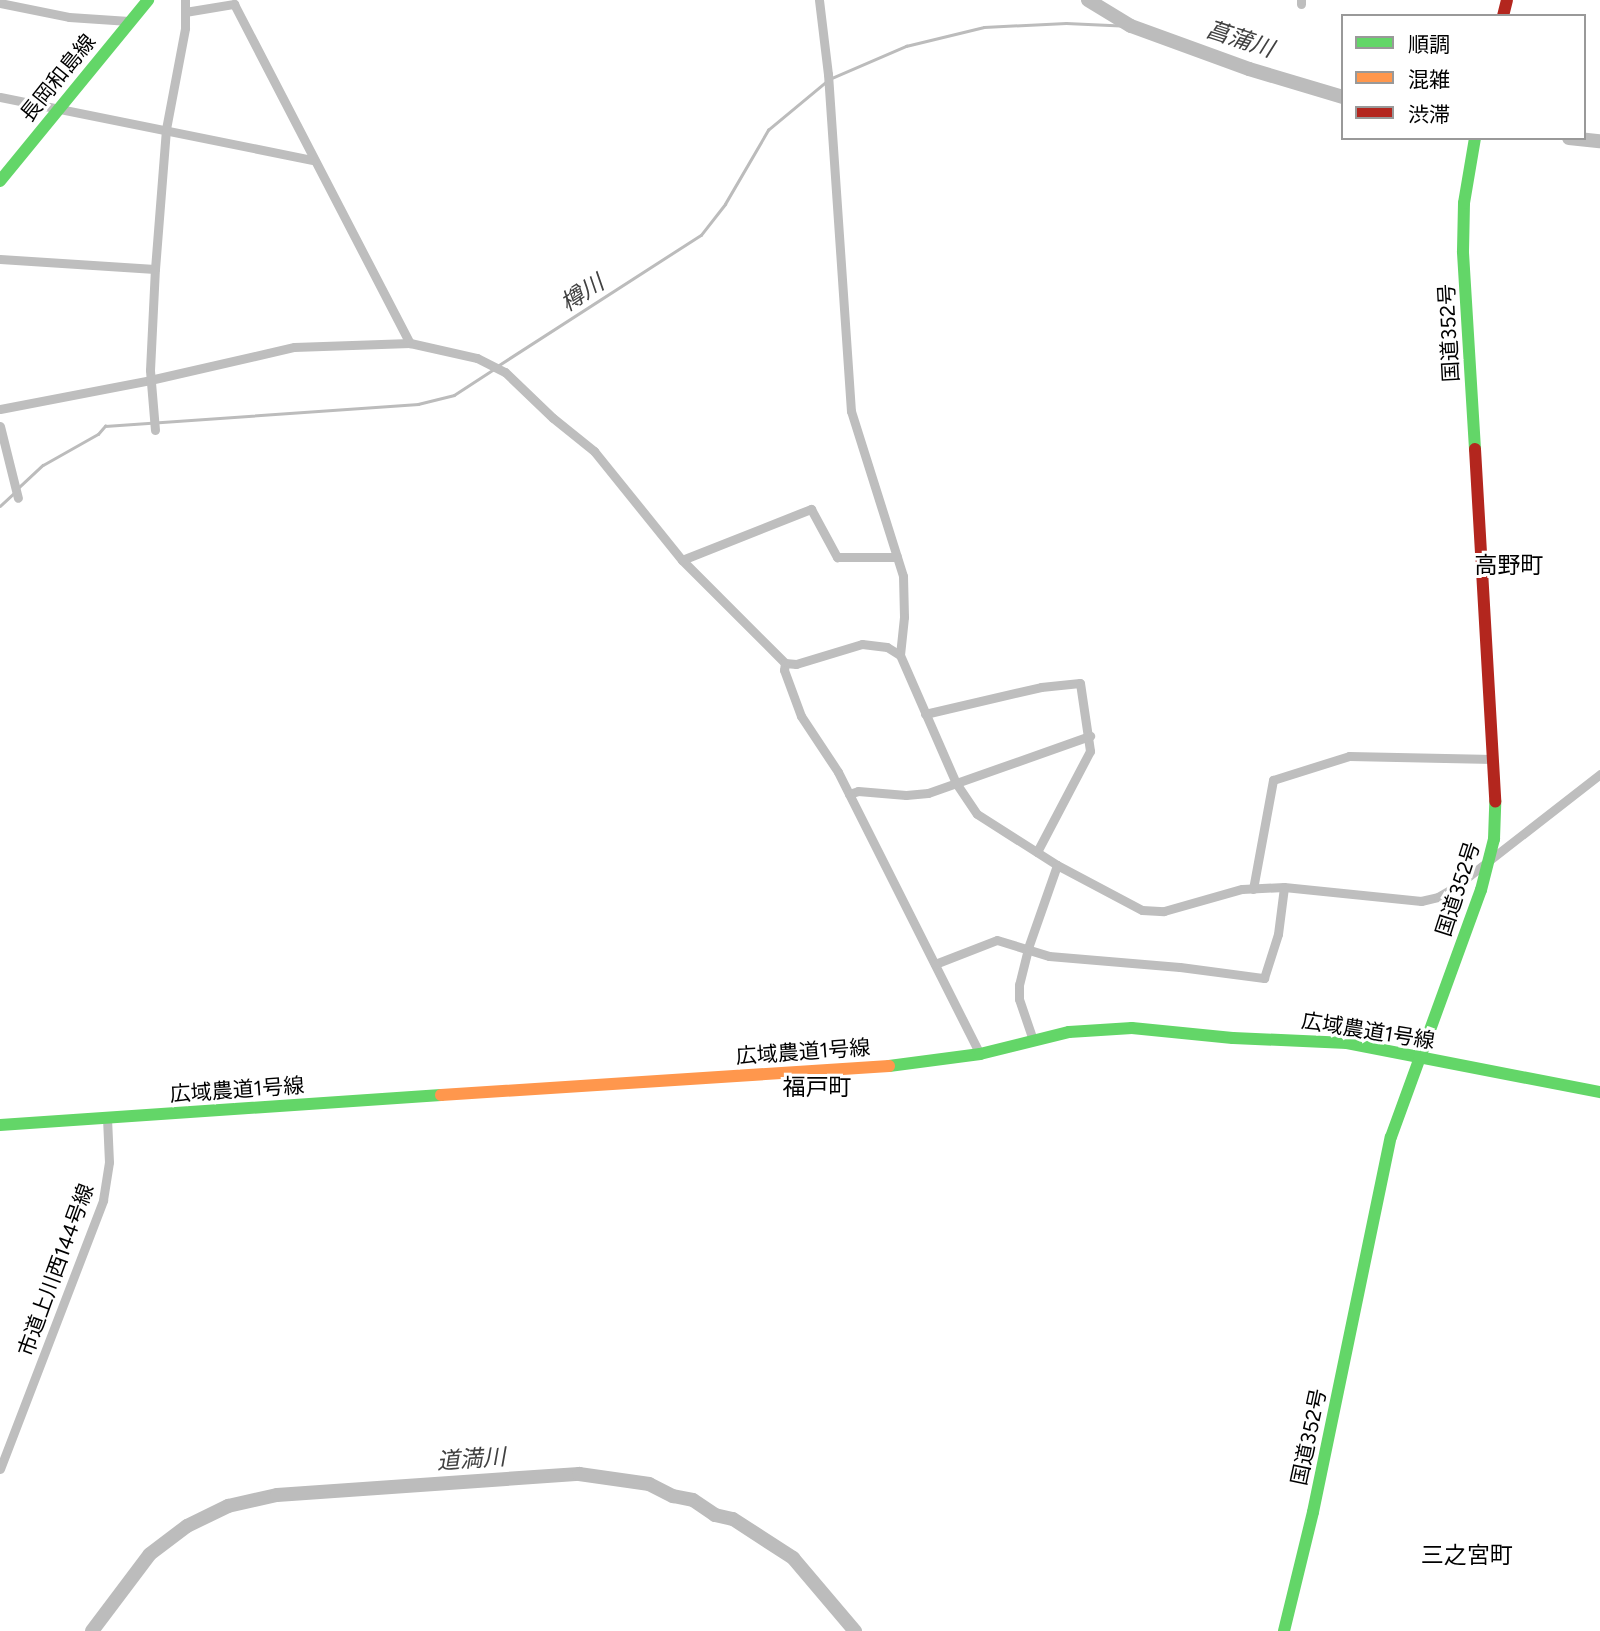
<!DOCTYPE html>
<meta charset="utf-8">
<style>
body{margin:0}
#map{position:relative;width:1600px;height:1631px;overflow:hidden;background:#fff;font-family:Figtree,"Noto Sans JP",sans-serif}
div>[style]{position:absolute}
.stream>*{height:2.5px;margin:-1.25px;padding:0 1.25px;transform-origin:1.25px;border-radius:1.25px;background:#bcbcbc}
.river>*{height:14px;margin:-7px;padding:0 7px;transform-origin:7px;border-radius:7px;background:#bcbcbc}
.street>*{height:9px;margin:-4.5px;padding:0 4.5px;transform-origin:4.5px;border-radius:4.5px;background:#bebebe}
.fast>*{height:12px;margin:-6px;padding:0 6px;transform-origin:6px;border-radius:6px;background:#63d668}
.slow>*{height:12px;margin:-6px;padding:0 6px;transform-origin:6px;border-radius:6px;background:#ff974d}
.jam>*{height:12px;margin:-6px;padding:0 6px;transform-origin:6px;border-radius:6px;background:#b3261e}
span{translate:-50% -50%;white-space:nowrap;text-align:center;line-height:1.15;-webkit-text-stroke:6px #fff;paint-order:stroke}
.street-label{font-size:21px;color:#000}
.water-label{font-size:23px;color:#414141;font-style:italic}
.neighbourhood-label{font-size:23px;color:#000}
.legend{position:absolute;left:1341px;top:14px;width:245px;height:126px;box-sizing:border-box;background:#fff;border:2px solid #999;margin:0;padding:9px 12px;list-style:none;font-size:21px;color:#000}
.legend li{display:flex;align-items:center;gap:14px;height:35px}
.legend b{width:35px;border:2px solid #999}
</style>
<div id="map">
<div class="stream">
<i style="left:832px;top:78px;width:81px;rotate:-23.4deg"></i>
<i style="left:906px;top:46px;width:80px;rotate:-13.7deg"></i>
<i style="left:984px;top:27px;width:82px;rotate:-2.8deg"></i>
<i style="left:1066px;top:23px;width:65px;rotate:2.6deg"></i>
<i style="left:499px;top:365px;width:240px;rotate:-32.8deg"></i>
<i style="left:701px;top:235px;width:39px;rotate:-52deg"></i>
<i style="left:725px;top:204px;width:86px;rotate:-59.8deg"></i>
<i style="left:768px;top:130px;width:77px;rotate:-39.7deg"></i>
<i style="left:17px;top:489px;width:35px;rotate:-43deg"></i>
<i style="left:43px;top:465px;width:63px;rotate:-29.4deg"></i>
<i style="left:98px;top:434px;width:11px;rotate:-49deg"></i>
<i style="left:105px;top:426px;width:314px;rotate:-4deg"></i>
<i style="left:418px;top:404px;width:37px;rotate:-14deg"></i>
<i style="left:454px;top:395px;width:48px;rotate:-33deg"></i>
<i style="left:0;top:506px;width:18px;rotate:-43deg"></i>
</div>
<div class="river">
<i style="left:1088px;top:0;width:50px;rotate:31.2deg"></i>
<i style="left:1131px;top:26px;width:126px;rotate:20deg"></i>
<i style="left:1249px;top:69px;width:98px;rotate:16.6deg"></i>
<i style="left:1569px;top:138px;width:31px;rotate:6deg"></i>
<i style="left:92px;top:1631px;width:96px;rotate:-53deg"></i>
<i style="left:150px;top:1554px;width:46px;rotate:-37.1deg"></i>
<i style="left:187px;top:1526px;width:46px;rotate:-26deg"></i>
<i style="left:228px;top:1506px;width:50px;rotate:-12.7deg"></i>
<i style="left:277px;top:1495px;width:303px;rotate:-4deg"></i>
<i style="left:579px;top:1474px;width:71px;rotate:8.1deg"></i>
<i style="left:649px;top:1484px;width:27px;rotate:27deg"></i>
<i style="left:673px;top:1496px;width:20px;rotate:11deg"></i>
<i style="left:693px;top:1500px;width:27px;rotate:34deg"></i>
<i style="left:715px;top:1515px;width:18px;rotate:13deg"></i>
<i style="left:733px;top:1519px;width:72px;rotate:33deg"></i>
<i style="left:793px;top:1558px;width:96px;rotate:49.7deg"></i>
</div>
<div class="street">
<i style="left:819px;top:0;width:75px;rotate:83.1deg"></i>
<i style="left:828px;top:74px;width:338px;rotate:86.1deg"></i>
<i style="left:851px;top:411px;width:173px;rotate:72.5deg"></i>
<i style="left:903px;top:576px;width:41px;rotate:88.6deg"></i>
<i style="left:904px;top:617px;width:38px;rotate:96deg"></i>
<i style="left:900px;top:655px;width:140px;rotate:66.4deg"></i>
<i style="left:956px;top:783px;width:37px;rotate:56deg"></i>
<i style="left:977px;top:814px;width:95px;rotate:32.5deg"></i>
<i style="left:1057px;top:865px;width:96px;rotate:27.9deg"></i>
<i style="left:1142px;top:910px;width:22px;rotate:3deg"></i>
<i style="left:1164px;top:911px;width:81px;rotate:-15.8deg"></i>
<i style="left:1242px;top:889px;width:42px;rotate:-2.7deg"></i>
<i style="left:1284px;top:887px;width:138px;rotate:5.8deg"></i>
<i style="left:1421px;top:901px;width:17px;rotate:-13deg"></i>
<i style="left:1438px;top:897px;width:20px;rotate:-30deg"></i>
<i style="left:1455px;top:887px;width:184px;rotate:-37.9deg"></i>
<i style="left:0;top:3px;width:70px;rotate:11.5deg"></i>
<i style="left:69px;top:17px;width:60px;rotate:3.8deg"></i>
<i style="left:1301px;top:4px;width:4px;rotate:-90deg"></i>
<i style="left:185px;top:12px;width:50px;rotate:-9.3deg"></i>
<i style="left:234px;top:4px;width:382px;rotate:62.6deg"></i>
<i style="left:0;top:97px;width:319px;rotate:11.4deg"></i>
<i style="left:0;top:259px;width:155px;rotate:3.7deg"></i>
<i style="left:0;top:409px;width:153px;rotate:-10.9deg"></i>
<i style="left:150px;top:380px;width:148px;rotate:-12.9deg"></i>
<i style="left:294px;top:347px;width:116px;rotate:-2deg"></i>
<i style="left:410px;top:343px;width:69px;rotate:12.6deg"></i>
<i style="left:477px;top:358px;width:31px;rotate:27deg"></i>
<i style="left:505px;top:372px;width:66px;rotate:43.8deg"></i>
<i style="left:553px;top:418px;width:53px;rotate:38.8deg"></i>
<i style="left:594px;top:451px;width:140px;rotate:51.1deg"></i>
<i style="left:682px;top:560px;width:146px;rotate:45deg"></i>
<i style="left:785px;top:663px;width:11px;rotate:5deg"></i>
<i style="left:796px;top:664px;width:69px;rotate:-16.9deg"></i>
<i style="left:862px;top:644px;width:25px;rotate:7deg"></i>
<i style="left:887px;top:647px;width:15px;rotate:32deg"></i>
<i style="left:0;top:426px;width:74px;rotate:76deg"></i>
<i style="left:155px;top:430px;width:60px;rotate:-94.8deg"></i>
<i style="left:150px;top:370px;width:101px;rotate:-87.2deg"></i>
<i style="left:155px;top:269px;width:140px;rotate:-85.5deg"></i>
<i style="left:166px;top:129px;width:103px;rotate:-79.3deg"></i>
<i style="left:185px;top:28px;width:28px;rotate:-90deg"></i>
<i style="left:682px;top:560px;width:139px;rotate:-21.6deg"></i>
<i style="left:811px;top:509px;width:55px;rotate:61.6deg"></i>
<i style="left:837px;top:557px;width:60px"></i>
<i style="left:785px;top:663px;width:7px;rotate:98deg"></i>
<i style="left:784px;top:670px;width:49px;rotate:69.7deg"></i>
<i style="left:801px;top:716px;width:67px;rotate:56.5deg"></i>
<i style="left:838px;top:772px;width:316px;rotate:63.3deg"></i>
<i style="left:925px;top:714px;width:119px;rotate:-13.1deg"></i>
<i style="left:1041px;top:687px;width:39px;rotate:-6deg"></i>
<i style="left:1080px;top:683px;width:69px;rotate:81.6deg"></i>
<i style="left:1090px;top:751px;width:114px;rotate:117.7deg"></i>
<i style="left:849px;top:794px;width:9px;rotate:-18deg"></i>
<i style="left:858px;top:791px;width:48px;rotate:4.8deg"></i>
<i style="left:906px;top:795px;width:22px;rotate:-5deg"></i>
<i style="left:928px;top:793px;width:172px;rotate:-19.4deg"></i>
<i style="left:1253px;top:889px;width:111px;rotate:-79.6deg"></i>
<i style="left:1273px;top:780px;width:80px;rotate:-17.5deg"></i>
<i style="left:1349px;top:756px;width:144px;rotate:1.2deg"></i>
<i style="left:935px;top:964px;width:66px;rotate:-21.2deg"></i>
<i style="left:997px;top:940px;width:54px;rotate:17.1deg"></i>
<i style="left:1049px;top:956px;width:131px;rotate:4.8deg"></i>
<i style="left:1180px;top:967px;width:85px;rotate:7.5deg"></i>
<i style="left:1264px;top:978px;width:46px;rotate:-72.3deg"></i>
<i style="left:1278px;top:934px;width:47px;rotate:-82.7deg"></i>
<i style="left:1033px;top:1040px;width:43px;rotate:-108.9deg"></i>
<i style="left:1019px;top:999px;width:14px;rotate:-90deg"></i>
<i style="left:1019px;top:985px;width:38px;rotate:-76deg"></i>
<i style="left:1028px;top:948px;width:88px;rotate:-70.7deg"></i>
<i style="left:0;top:1469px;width:288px;rotate:-69deg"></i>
<i style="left:103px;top:1200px;width:38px;rotate:-81deg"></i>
<i style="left:109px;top:1162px;width:44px;rotate:-92.6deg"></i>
</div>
<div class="fast">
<i style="left:0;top:181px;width:234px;rotate:-50.7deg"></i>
<i style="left:1475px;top:449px;width:198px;rotate:-93.5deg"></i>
<i style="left:1463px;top:251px;width:48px;rotate:-88.8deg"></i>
<i style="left:1464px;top:203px;width:66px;rotate:-80.4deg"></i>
<i style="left:889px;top:1066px;width:92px;rotate:-7.5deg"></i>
<i style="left:980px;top:1054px;width:92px;rotate:-13.9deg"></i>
<i style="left:1069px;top:1032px;width:63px;rotate:-3.6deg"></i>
<i style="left:1132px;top:1028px;width:101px;rotate:5.7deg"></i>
<i style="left:1233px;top:1038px;width:114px;rotate:2.5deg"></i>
<i style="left:1347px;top:1043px;width:258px;rotate:11deg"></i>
<i style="left:0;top:1125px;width:442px;rotate:-3.9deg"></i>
<i style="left:1284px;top:1631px;width:122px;rotate:-76.3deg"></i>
<i style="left:1313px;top:1512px;width:383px;rotate:-78.3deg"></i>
<i style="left:1391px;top:1137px;width:263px;rotate:-70deg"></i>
<i style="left:1481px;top:890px;width:53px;rotate:-75.7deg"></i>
<i style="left:1494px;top:839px;width:38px;rotate:-88deg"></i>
</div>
<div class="slow">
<i style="left:441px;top:1095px;width:449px;rotate:-3.7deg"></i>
</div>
<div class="jam">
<i style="left:1503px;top:16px;width:16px;rotate:-76deg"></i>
<i style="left:1475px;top:449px;width:353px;rotate:86.7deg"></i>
</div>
<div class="street-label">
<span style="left:58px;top:78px;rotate:-51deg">長岡和島線</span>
<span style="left:1449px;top:333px;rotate:-93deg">国道352号</span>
<span style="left:1458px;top:889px;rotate:-72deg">国道352号</span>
<span style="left:1368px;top:1031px;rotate:9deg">広域農道1号線</span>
<span style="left:803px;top:1052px;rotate:-4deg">広域農道1号線</span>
<span style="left:237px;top:1090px;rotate:-4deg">広域農道1号線</span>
<span style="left:56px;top:1270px;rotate:-70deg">市道上川西144号線</span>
<span style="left:1309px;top:1437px;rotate:-78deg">国道352号</span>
</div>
<div class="water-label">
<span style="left:1240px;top:39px;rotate:18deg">菖蒲川</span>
<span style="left:582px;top:293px;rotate:-33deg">樽川</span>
<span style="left:471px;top:1459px;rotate:-4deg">道満川</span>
</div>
<div class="neighbourhood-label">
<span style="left:1509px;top:565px">高野町</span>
<span style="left:817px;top:1087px">福戸町</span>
<span style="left:1467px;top:1555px">三之宮町</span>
</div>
<ul class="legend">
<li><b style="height:9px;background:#63d668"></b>順調</li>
<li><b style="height:9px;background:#ff974d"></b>混雑</li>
<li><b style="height:9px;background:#b3261e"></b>渋滞</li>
</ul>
</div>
